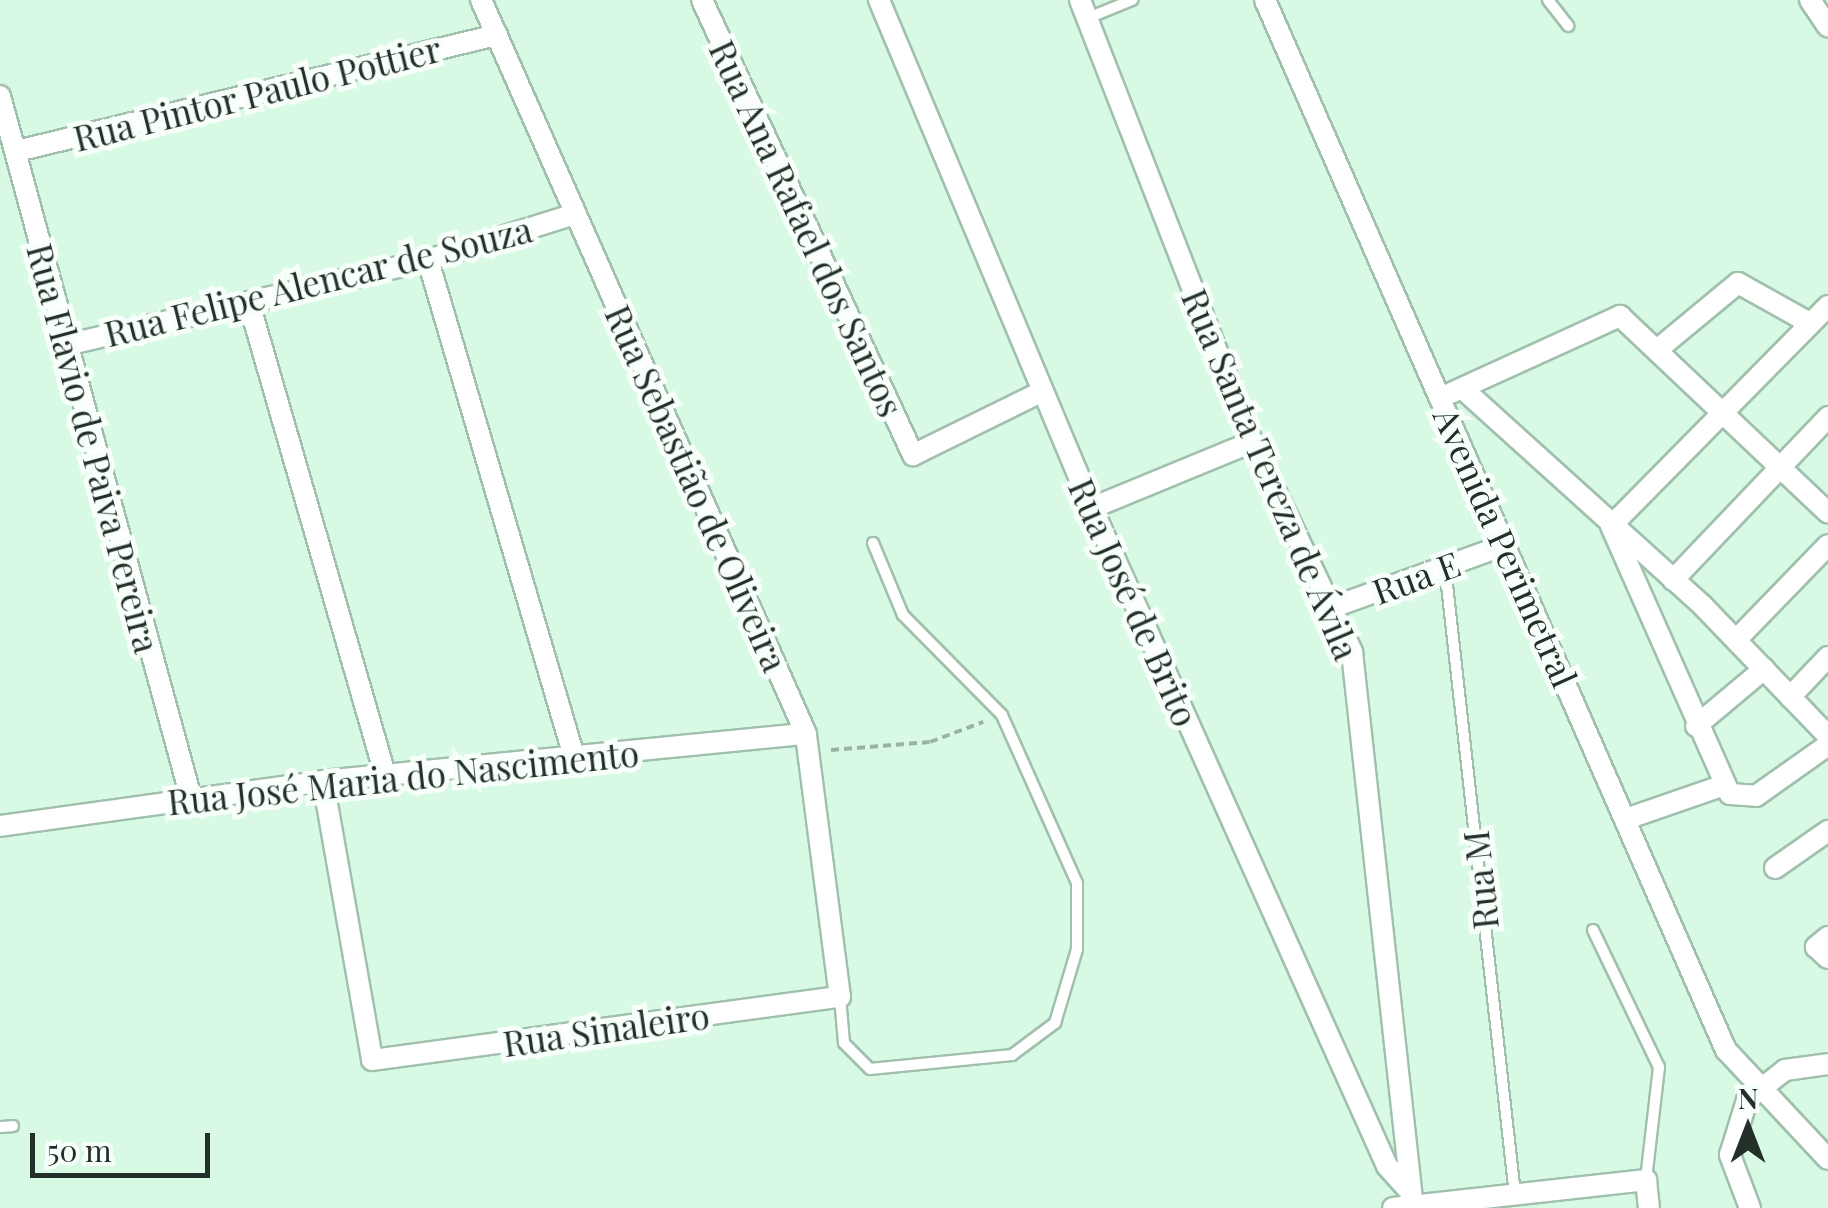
<!DOCTYPE html>
<meta charset="utf-8">
<style>
body{margin:0}
#map{position:relative;width:1828px;height:1208px;overflow:hidden;background:#d8fae5;font-family:"Playfair Display",serif}
div>[style]{position:absolute}
.path>*{height:4px;margin-top:-2px;transform-origin:0;background:repeating-linear-gradient(90deg,#9ab4a4 0 8px,transparent 0 13px)}
.roads{filter:drop-shadow(2px 0 #a0c0ad) drop-shadow(-2px 0 #a0c0ad) drop-shadow(0 2px #a0c0ad) drop-shadow(0 -2px #a0c0ad)}
.service>*{height:10px;margin:-5px;padding:0 5px;transform-origin:5px;border-radius:5px;background:#fff}
.minor>*{height:20px;margin:-10px;padding:0 10px;transform-origin:10px;border-radius:10px;background:#fff}
span{translate:-50% -50%;white-space:nowrap;text-align:center;line-height:1.15;-webkit-text-stroke:10px #f8fffb;paint-order:stroke}
.street-label{font-size:35px;color:#233029}
.north{position:absolute;left:1698px;top:1078px;width:100px;height:100px;-webkit-text-stroke:8px #f8fffb;paint-order:stroke;rotate:0deg;font-size:28px;font-weight:700;line-height:40px;text-align:center;color:#233029}
.north::after{content:'';display:block;margin:auto;width:35px;height:45px;background:#233029;clip-path:polygon(50% 0,100% 100%,50% 72%,0 100%)}
.scale{position:absolute;left:30px;top:1133px;width:180px;height:45px;box-sizing:border-box;border:5px solid #233029;border-top:0;padding-left:12px;font-size:30px;line-height:35px;white-space:nowrap;color:#233029;-webkit-text-stroke:8px #f8fffb;paint-order:stroke}
</style>
<div id="map">
<div class="path">
<i style="left:831px;top:750px;width:99px;rotate:-4.6deg"></i>
<i style="left:930px;top:742px;width:57px;rotate:-20.7deg"></i>
</div>
<div class="roads">
<div class="service">
<i style="left:1548px;top:0;width:33px;rotate:52deg"></i>
<i style="left:1088px;top:18px;width:48px;rotate:-22.2deg"></i>
<i style="left:1445px;top:567px;width:632px;rotate:83.64deg"></i>
<i style="left:1593px;top:930px;width:152px;rotate:64.3deg"></i>
<i style="left:1659px;top:1067px;width:114px;rotate:96.6deg"></i>
<i style="left:840px;top:997px;width:46px;rotate:85deg"></i>
<i style="left:844px;top:1043px;width:37px;rotate:45deg"></i>
<i style="left:870px;top:1069px;width:143px;rotate:-5.6deg"></i>
<i style="left:1012px;top:1055px;width:54px;rotate:-36.7deg"></i>
<i style="left:1055px;top:1023px;width:77px;rotate:-73.4deg"></i>
<i style="left:1077px;top:949px;width:66px;rotate:-90deg"></i>
<i style="left:1077px;top:883px;width:184px;rotate:-114.1deg"></i>
<i style="left:1002px;top:715px;width:141px;rotate:-134.7deg"></i>
<i style="left:903px;top:615px;width:78px;rotate:-112.6deg"></i>
<i style="left:0;top:1127px;width:13px;rotate:-4deg"></i>
</div>
<div class="minor">
<i style="left:702px;top:0;width:502px;rotate:65.12deg"></i>
<i style="left:913px;top:455px;width:143px;rotate:-26.2deg"></i>
<i style="left:879px;top:0;width:551px;rotate:67.25deg"></i>
<i style="left:1092px;top:508px;width:721px;rotate:65.85deg"></i>
<i style="left:1387px;top:1166px;width:36px;rotate:48deg"></i>
<i style="left:1080px;top:0;width:474px;rotate:68.7deg"></i>
<i style="left:1252px;top:442px;width:233px;rotate:64.5deg"></i>
<i style="left:1352px;top:652px;width:559px;rotate:83.74deg"></i>
<i style="left:1265px;top:0;width:1147px;rotate:66.3deg"></i>
<i style="left:1726px;top:1050px;width:149px;rotate:46.9deg"></i>
<i style="left:1810px;top:0;width:32px;rotate:56deg"></i>
<i style="left:0;top:96px;width:728px;rotate:74.78deg"></i>
<i style="left:17px;top:151px;width:494px;rotate:-13.6deg"></i>
<i style="left:428px;top:260px;width:521px;rotate:73.62deg"></i>
<i style="left:249px;top:303px;width:497px;rotate:73.9deg"></i>
<i style="left:1828px;top:306px;width:309px;rotate:134.6deg"></i>
<i style="left:1611px;top:526px;width:293px;rotate:66.1deg"></i>
<i style="left:1730px;top:794px;width:26px;rotate:4deg"></i>
<i style="left:1756px;top:796px;width:88px;rotate:-35.3deg"></i>
<i style="left:62px;top:346px;width:376px;rotate:-13.2deg"></i>
<i style="left:428px;top:260px;width:154px;rotate:-17.4deg"></i>
<i style="left:1657px;top:350px;width:105px;rotate:-39.6deg"></i>
<i style="left:1738px;top:283px;width:80px;rotate:29.1deg"></i>
<i style="left:1463px;top:389px;width:322px;rotate:42.1deg"></i>
<i style="left:1702px;top:605px;width:182px;rotate:46.1deg"></i>
<i style="left:1451px;top:393px;width:186px;rotate:-24.5deg"></i>
<i style="left:1620px;top:316px;width:286px;rotate:43.4deg"></i>
<i style="left:1092px;top:508px;width:173px;rotate:-22.4deg"></i>
<i style="left:1673px;top:580px;width:225px;rotate:-46.4deg"></i>
<i style="left:1328px;top:609px;width:188px;rotate:-19.9deg"></i>
<i style="left:1736px;top:640px;width:132px;rotate:-45.9deg"></i>
<i style="left:1790px;top:697px;width:55px;rotate:-46.5deg"></i>
<i style="left:1696px;top:726px;width:89px;rotate:-40deg"></i>
<i style="left:323px;top:781px;width:283px;rotate:80deg"></i>
<i style="left:372px;top:1060px;width:472px;rotate:-7.7deg"></i>
<i style="left:840px;top:997px;width:265px;rotate:-97.4deg"></i>
<i style="left:806px;top:734px;width:803px;rotate:-113.88deg"></i>
<i style="left:1626px;top:819px;width:104px;rotate:-19.1deg"></i>
<i style="left:0;top:826px;width:326px;rotate:-7.9deg"></i>
<i style="left:323px;top:781px;width:485px;rotate:-5.6deg"></i>
<i style="left:1775px;top:868px;width:65px;rotate:-34.9deg"></i>
<i style="left:1828px;top:937px;width:16px;rotate:140deg"></i>
<i style="left:1816px;top:947px;width:16px;rotate:43deg"></i>
<i style="left:1393px;top:1208px;width:255px;rotate:-6.3deg"></i>
<i style="left:1646px;top:1180px;width:28px;rotate:84deg"></i>
<i style="left:1750px;top:1208px;width:57px;rotate:-110.7deg"></i>
<i style="left:1730px;top:1155px;width:58px;rotate:-72.8deg"></i>
<i style="left:1747px;top:1100px;width:48px;rotate:-38.3deg"></i>
<i style="left:1785px;top:1070px;width:43px;rotate:-7.9deg"></i>
</div>
</div>
<div class="street-label">
<span style="left:257px;top:93px;rotate:-14deg">Rua Pintor Paulo Pottier</span>
<span style="left:807px;top:228px;rotate:65deg">Rua Ana Rafael dos Santos</span>
<span style="left:318px;top:281px;rotate:-14deg">Rua Felipe Alencar de Souza</span>
<span style="left:94px;top:448px;rotate:75deg">Rua Flavio de Paiva Pereira</span>
<span style="left:1271px;top:474px;rotate:67deg">Rua Santa Tereza de Ávila</span>
<span style="left:697px;top:488px;rotate:66deg">Rua Sebastião de Oliveira</span>
<span style="left:1506px;top:547px;rotate:66deg">Avenida Perimetral</span>
<span style="left:1416px;top:577px;rotate:-20deg">Rua E</span>
<span style="left:1134px;top:602px;rotate:66deg">Rua José de Brito</span>
<span style="left:403px;top:777px;rotate:-6deg">Rua José Maria do Nascimento</span>
<span style="left:1480px;top:880px;rotate:-96deg">Rua M</span>
<span style="left:606px;top:1029px;rotate:-8deg">Rua Sinaleiro</span>
</div>
<div class="north">N</div>
<div class="scale">50 m</div>
</div>
